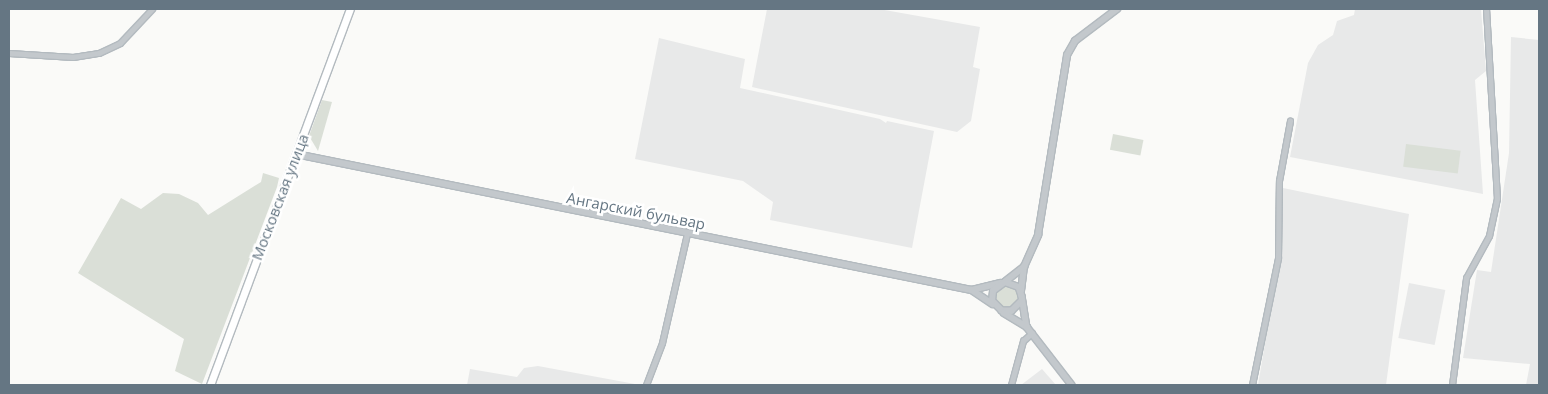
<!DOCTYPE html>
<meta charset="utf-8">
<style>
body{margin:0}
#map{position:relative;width:1548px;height:394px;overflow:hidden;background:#fafaf8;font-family:"Open Sans",sans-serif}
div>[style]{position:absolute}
.built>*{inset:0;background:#e8e9e9;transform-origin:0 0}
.green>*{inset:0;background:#dadfd7;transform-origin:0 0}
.round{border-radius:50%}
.roads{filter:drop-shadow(1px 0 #b3babf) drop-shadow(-1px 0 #b3babf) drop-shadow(0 1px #b3babf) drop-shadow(0 -1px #b3babf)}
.minor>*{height:4.5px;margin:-2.25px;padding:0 2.25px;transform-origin:2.25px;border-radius:2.25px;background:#c3c8cc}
.tertiary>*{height:5.5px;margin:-2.75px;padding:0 2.75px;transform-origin:2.75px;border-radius:2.75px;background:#c3c8cc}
.secondary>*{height:7px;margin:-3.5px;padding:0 3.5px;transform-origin:3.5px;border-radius:3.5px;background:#fff}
span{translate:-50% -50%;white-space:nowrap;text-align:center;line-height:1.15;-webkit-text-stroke:5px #fff;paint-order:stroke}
.street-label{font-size:15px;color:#657683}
.frame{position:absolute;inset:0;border:10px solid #657683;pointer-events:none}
</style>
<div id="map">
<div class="built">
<i style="clip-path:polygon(767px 9px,879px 9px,980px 27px,973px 67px,980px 69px,971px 121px,957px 132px,752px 87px)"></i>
<i style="clip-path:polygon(1355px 9px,1481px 9px,1486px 71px,1475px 80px,1483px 194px,1290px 157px,1308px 63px,1318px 45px,1333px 35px,1337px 21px,1354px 15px)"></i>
<i style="clip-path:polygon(1511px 37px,1539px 40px,1539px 385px,1526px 385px,1530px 364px,1463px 358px,1477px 270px,1491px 272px,1509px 153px)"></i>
<i style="clip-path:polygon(659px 38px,745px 59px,740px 88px,880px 119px,886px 123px,887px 121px,934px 131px,912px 248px,770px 220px,773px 202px,743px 181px,635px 159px)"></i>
<i style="clip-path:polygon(1283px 188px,1409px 214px,1386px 385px,1258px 385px,1281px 248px)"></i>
<i style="left:1409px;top:283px;width:37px;height:56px;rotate:11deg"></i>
<i style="clip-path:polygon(538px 366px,635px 384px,467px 385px,470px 369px,517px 377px,524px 368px)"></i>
<i style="clip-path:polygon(1042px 369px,1056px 385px,1021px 385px)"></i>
</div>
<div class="green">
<i style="clip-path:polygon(322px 100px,332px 102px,318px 151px,309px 136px)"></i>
<i style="left:1113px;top:134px;width:31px;height:16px;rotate:11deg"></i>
<i style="left:1406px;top:144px;width:55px;height:23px;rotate:7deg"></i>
<i style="clip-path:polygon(263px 173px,279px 178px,277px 187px,202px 384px,175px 371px,184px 339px,78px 273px,121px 198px,141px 209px,163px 193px,179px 194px,198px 203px,208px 215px,261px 182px)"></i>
<i class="round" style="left:995px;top:285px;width:24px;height:24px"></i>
</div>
<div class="roads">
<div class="minor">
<i style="left:9px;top:53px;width:64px;rotate:3.6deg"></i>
<i style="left:73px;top:57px;width:26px;rotate:-9deg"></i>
<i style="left:99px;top:53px;width:23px;rotate:-25deg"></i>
<i style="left:120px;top:43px;width:47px;rotate:-46.7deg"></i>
<i style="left:646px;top:385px;width:45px;rotate:-69.1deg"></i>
<i style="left:662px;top:343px;width:112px;rotate:-77.1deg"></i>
<i style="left:1011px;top:385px;width:46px;rotate:-74.7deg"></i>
<i style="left:1023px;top:341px;width:12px;rotate:-42deg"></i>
<i style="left:1252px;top:385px;width:130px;rotate:-78.4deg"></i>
<i style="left:1278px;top:258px;width:77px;rotate:-89.3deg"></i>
<i style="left:1279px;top:181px;width:61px;rotate:-79.6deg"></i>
<i style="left:1452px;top:385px;width:108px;rotate:-82.5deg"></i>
<i style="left:1466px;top:278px;width:48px;rotate:-61.3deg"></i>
<i style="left:1489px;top:236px;width:38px;rotate:-78deg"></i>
<i style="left:1497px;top:199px;width:190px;rotate:-93.3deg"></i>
</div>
<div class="tertiary">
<i style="left:296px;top:154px;width:690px;rotate:11.38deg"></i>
<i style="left:972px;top:290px;width:29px;rotate:-14deg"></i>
<i style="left:1006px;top:281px;width:23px;rotate:-38deg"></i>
<i style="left:972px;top:290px;width:25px;rotate:34deg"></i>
<i style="left:1021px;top:291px;width:24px;rotate:-83deg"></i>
<i style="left:1024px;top:267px;width:35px;rotate:-66deg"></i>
<i style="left:1038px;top:235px;width:182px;rotate:-80.8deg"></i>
<i style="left:1067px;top:55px;width:16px;rotate:-60deg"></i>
<i style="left:1075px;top:41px;width:53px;rotate:-37.3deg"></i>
<i style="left:1022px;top:301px;width:14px;rotate:135deg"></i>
<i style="left:1012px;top:311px;width:10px;rotate:180deg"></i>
<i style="left:1002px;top:311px;width:14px;rotate:-135deg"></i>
<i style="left:992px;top:301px;width:10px;rotate:-84deg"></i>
<i style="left:993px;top:291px;width:15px;rotate:-37deg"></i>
<i style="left:1005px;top:282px;width:15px;rotate:20deg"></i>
<i style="left:1019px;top:287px;width:9px;rotate:72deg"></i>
<i style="left:1022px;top:296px;width:31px;rotate:81deg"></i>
<i style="left:1004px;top:313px;width:27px;rotate:31deg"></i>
<i style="left:1027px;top:327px;width:73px;rotate:52.2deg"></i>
</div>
<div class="secondary">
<i style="left:210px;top:385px;width:401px;rotate:-69.6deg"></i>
</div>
</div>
<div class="street-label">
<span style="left:280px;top:197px;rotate:-69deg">Московская улица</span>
<span style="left:636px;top:211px;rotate:11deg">Ангарский бульвар</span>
</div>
<div class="frame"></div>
</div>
